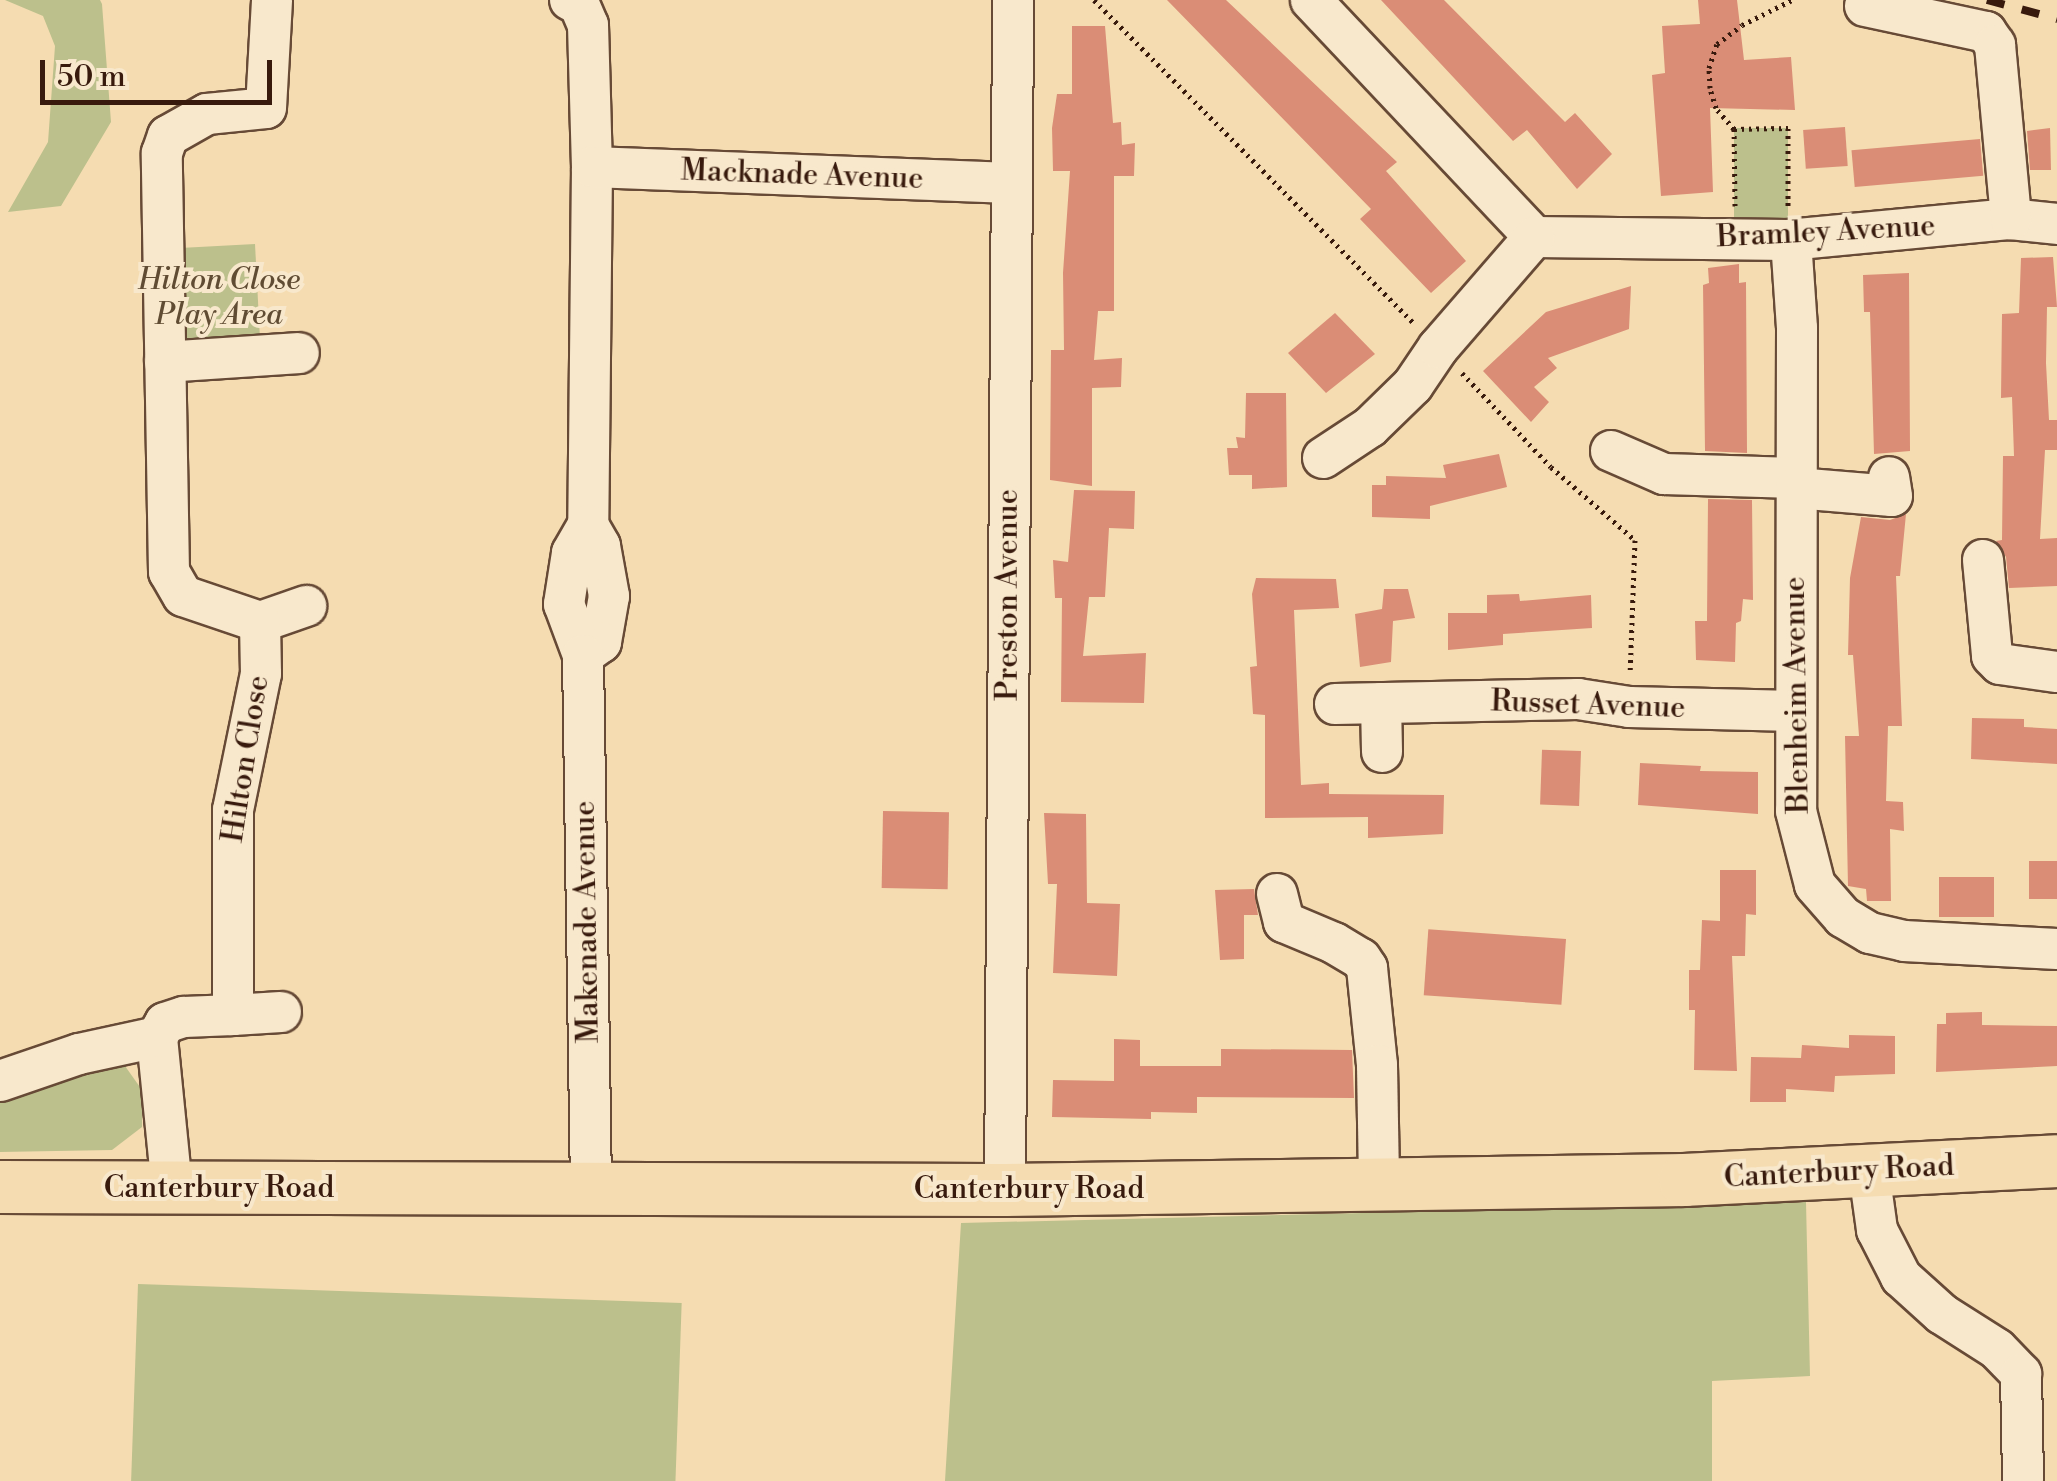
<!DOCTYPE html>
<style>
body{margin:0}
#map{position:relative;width:2057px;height:1481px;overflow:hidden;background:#f5dcb1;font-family:"Libre Bodoni",serif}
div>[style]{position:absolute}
.green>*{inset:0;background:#bcc08c;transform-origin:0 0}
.building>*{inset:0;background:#da8d76;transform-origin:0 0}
.path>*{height:5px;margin-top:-2.5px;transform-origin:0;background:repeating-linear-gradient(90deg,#381a0d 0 2.5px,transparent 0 7.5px)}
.roads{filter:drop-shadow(2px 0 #674a36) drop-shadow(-2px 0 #674a36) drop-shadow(0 2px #674a36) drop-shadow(0 -2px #674a36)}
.minor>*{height:40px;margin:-20px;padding:0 20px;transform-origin:20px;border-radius:20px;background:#f8e8cc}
.major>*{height:52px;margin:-26px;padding:0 26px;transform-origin:26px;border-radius:26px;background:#f5dcb1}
.rail>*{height:8px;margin-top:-4px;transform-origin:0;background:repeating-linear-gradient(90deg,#381a0d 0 18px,transparent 0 36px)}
span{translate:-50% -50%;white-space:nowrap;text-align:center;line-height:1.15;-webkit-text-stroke:8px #f8e8cc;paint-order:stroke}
.street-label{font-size:30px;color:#381a0d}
.park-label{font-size:30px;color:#604c33;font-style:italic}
.scale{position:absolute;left:40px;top:60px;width:232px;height:45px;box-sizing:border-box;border:5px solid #381a0d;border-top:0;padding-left:12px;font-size:30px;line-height:35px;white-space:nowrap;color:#381a0d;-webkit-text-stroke:8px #f8e8cc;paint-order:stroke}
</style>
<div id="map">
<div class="green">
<i style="clip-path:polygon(5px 0,100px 0,102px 4px,111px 122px,61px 206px,8px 212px,48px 142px,55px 46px,43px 16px)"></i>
<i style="left:1788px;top:128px;width:100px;height:54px;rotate:90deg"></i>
<i style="left:255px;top:244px;width:105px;height:75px;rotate:87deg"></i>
<i style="clip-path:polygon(125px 1066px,142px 1090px,142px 1127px,112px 1150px,0 1152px,0 1096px)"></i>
<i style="clip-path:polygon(1806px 1202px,1810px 1376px,1712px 1381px,1712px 1481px,945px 1481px,961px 1223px)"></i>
<i style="left:138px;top:1284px;width:544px;height:197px;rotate:2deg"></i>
</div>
<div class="building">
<i style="clip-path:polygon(1167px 0,1226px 0,1397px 162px,1386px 171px,1466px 261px,1431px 293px,1360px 219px,1371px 209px)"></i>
<i style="clip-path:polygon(1381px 0,1444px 0,1565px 122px,1575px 113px,1612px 154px,1577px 189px,1527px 130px,1513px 141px)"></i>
<i style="clip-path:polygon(1698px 0,1737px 0,1744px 60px,1791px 57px,1795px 110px,1710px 108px,1713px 192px,1661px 196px,1652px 75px,1665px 73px,1662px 26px,1700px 24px)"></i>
<i style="clip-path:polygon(1072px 26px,1105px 26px,1113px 123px,1121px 122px,1122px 145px,1135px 143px,1134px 176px,1114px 176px,1114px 311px,1098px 311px,1094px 360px,1122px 358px,1121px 387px,1092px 388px,1092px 486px,1050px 480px,1051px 350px,1064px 350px,1063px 273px,1070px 171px,1053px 171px,1052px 128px,1057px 94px,1072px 94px)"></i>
<i style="left:1845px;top:127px;width:39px;height:42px;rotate:86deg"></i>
<i style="clip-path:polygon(2050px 128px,2051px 170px,2030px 170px,2027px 131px)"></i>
<i style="left:1980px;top:139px;width:37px;height:129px;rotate:85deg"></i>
<i style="clip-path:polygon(2053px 257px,2057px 307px,2047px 307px,2046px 363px,2049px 420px,2057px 420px,2057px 450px,2045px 450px,2040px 539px,2057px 538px,2057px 586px,2009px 588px,2006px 557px,1996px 541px,2002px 540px,2003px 456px,2014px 456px,2012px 397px,2001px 398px,2002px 314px,2019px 313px,2021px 258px)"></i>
<i style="clip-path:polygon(1739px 264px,1739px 283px,1746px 282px,1747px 453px,1705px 451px,1703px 285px,1709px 283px,1708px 268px)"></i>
<i style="clip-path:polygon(1909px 273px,1910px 451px,1874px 454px,1870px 312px,1864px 312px,1863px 275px)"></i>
<i style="clip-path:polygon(1631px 286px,1629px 329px,1548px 358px,1557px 368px,1534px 387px,1549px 402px,1531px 422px,1483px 371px,1546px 312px)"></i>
<i style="clip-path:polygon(1335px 313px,1375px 354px,1326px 393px,1288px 353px)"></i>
<i style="clip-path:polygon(1246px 393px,1286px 393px,1287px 487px,1252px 489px,1252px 475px,1229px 475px,1227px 448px,1238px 448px,1236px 437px,1245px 438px)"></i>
<i style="clip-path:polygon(1499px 454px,1507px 487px,1430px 506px,1430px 519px,1372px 517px,1372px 485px,1386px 485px,1386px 476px,1446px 478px,1443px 465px)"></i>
<i style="clip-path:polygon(1074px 490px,1135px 491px,1134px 529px,1109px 528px,1105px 597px,1089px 597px,1083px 656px,1146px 653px,1144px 703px,1061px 702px,1062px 598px,1055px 598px,1053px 560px,1068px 562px)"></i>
<i style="clip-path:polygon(1708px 499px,1752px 500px,1753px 600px,1743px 599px,1741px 621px,1736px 623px,1735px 662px,1696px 660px,1695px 621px,1707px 621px)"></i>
<i style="clip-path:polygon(1906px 514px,1900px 576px,1896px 576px,1902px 726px,1888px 726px,1886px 801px,1903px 802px,1904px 831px,1890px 829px,1891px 901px,1867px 901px,1866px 889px,1848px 886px,1845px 736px,1859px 736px,1853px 655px,1848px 655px,1850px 578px,1861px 517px,1890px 520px)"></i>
<i style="clip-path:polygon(1256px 578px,1336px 579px,1339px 608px,1294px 610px,1301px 785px,1329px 783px,1329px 794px,1444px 795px,1443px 834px,1368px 838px,1368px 817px,1265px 818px,1265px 715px,1253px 714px,1250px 667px,1257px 666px,1252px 594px)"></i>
<i style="clip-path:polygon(1384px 589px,1408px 589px,1415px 618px,1393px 621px,1391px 662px,1360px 667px,1355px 614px,1382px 609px)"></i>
<i style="clip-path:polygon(1519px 594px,1520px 601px,1591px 595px,1592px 628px,1503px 634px,1503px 645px,1448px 650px,1448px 613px,1487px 613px,1487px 595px)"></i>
<i style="clip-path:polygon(1972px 718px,2024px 719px,2024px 727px,2057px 729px,2057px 764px,1971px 759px)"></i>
<i style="left:1581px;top:751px;width:55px;height:39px;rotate:92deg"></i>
<i style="clip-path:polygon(1640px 763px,1701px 766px,1700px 771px,1758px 772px,1758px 814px,1638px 805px)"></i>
<i style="left:883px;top:811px;width:66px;height:77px;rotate:1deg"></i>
<i style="clip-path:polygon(1044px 813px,1086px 814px,1087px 903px,1120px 904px,1117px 976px,1053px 973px,1057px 884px,1048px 884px)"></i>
<i style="left:2029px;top:861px;width:28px;height:38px"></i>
<i style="clip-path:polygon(1720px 870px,1756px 870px,1756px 915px,1746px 914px,1745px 956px,1732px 956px,1737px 1071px,1694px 1070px,1695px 1010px,1689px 1010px,1689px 970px,1700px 970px,1702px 920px,1720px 921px)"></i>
<i style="left:1939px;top:877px;width:55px;height:40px"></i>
<i style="clip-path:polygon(1254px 889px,1258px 915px,1244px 915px,1244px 959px,1220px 960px,1215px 890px)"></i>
<i style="left:1566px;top:939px;width:66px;height:138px;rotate:94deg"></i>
<i style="clip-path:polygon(1982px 1012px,1982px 1025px,2057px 1026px,2057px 1066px,1936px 1072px,1937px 1024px,1946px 1024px,1946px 1013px)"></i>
<i style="clip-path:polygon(1849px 1035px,1895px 1036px,1895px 1074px,1835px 1076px,1834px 1092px,1786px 1089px,1786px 1102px,1750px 1102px,1751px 1057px,1801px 1058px,1802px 1045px,1849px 1048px)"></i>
<i style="clip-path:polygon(1114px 1039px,1140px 1040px,1140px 1066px,1221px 1066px,1221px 1049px,1352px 1050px,1354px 1098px,1197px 1097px,1197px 1113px,1151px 1112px,1151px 1119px,1052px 1117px,1053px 1080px,1114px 1081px)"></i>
</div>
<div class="path">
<i style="left:1094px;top:0;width:453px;rotate:45.3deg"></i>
<i style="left:1734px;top:129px;width:28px;rotate:-131deg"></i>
<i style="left:1716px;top:108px;width:21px;rotate:-107deg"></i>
<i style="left:1710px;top:88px;width:20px;rotate:-93deg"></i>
<i style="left:1709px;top:68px;width:25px;rotate:-72deg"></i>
<i style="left:1717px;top:44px;width:31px;rotate:-37deg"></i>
<i style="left:1742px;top:25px;width:56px;rotate:-26.6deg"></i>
<i style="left:1735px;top:206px;width:77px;rotate:-90.7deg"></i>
<i style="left:1734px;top:129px;width:54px;rotate:-1.1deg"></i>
<i style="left:1788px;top:128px;width:79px;rotate:90deg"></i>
<i style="left:1462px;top:373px;width:129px;rotate:46.6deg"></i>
<i style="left:1551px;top:467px;width:111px;rotate:41deg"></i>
<i style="left:1635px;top:540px;width:134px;rotate:92.1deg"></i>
</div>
<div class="roads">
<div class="minor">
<i style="left:570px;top:0;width:10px;rotate:24deg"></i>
<i style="left:579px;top:4px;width:23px;rotate:67deg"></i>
<i style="left:588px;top:25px;width:142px;rotate:88.4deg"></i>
<i style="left:592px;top:167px;width:358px;rotate:90.6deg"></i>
<i style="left:588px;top:525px;width:24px;rotate:60deg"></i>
<i style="left:600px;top:546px;width:51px;rotate:79.8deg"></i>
<i style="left:609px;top:596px;width:47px;rotate:99.9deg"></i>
<i style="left:601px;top:642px;width:22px;rotate:144deg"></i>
<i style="left:1311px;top:0;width:325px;rotate:46.7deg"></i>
<i style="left:1534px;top:237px;width:254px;rotate:0.7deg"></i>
<i style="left:1788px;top:240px;width:224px;rotate:-5.4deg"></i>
<i style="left:2011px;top:219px;width:46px;rotate:6.2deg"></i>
<i style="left:1865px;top:6px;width:124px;rotate:12.1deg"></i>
<i style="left:1986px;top:32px;width:16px;rotate:55deg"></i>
<i style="left:1995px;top:45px;width:175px;rotate:84.7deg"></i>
<i style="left:592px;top:167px;width:419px;rotate:2.2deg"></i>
<i style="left:1791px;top:240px;width:88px;rotate:86.1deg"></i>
<i style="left:1797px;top:328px;width:483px;rotate:90.1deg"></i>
<i style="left:1796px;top:811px;width:76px;rotate:75.6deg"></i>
<i style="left:1815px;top:885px;width:43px;rotate:48.8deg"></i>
<i style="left:1843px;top:917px;width:31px;rotate:31deg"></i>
<i style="left:1870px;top:933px;width:35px;rotate:13deg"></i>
<i style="left:1904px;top:941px;width:153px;rotate:3deg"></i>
<i style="left:165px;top:362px;width:134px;rotate:-3.8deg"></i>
<i style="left:1611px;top:451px;width:58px;rotate:23.5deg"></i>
<i style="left:1664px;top:474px;width:131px;rotate:1.7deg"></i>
<i style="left:1323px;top:458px;width:56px;rotate:-33.4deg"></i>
<i style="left:1370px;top:427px;width:60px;rotate:-44.3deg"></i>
<i style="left:1413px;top:385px;width:45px;rotate:-56deg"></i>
<i style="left:1438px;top:348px;width:147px;rotate:-49.1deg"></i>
<i style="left:1796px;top:488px;width:96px;rotate:4.8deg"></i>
<i style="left:1892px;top:496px;width:19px;rotate:-99deg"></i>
<i style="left:588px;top:525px;width:32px;rotate:120deg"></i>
<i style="left:572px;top:553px;width:52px;rotate:98.9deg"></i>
<i style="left:564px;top:604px;width:54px;rotate:69.6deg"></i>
<i style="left:583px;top:655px;width:535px;rotate:89.14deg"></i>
<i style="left:1983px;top:560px;width:96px;rotate:84.6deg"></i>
<i style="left:1992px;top:656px;width:11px;rotate:45deg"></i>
<i style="left:2000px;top:664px;width:58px;rotate:8deg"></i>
<i style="left:260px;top:622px;width:49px;rotate:-19.2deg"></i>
<i style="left:1381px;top:703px;width:49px;rotate:88.8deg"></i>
<i style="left:1335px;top:704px;width:243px;rotate:-1.2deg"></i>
<i style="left:1578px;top:699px;width:52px;rotate:8.9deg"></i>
<i style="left:1629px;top:707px;width:166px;rotate:1.4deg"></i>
<i style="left:1277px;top:894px;width:29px;rotate:76deg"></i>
<i style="left:1284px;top:922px;width:54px;rotate:22.8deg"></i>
<i style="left:1334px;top:943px;width:31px;rotate:31deg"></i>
<i style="left:1361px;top:959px;width:11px;rotate:56deg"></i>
<i style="left:1367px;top:968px;width:98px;rotate:84.1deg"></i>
<i style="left:1377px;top:1065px;width:120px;rotate:89deg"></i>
<i style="left:233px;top:1015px;width:48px;rotate:-3.6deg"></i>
<i style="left:0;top:1081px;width:83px;rotate:-18.9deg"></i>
<i style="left:79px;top:1054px;width:80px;rotate:-12.3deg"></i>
<i style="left:1869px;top:1172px;width:59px;rotate:82.1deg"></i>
<i style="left:1877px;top:1230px;width:53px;rotate:62.9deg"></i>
<i style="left:1901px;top:1277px;width:55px;rotate:42.1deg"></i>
<i style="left:1942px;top:1314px;width:65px;rotate:32.5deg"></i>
<i style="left:1997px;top:1349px;width:35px;rotate:46deg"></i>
<i style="left:2021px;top:1374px;width:107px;rotate:88.9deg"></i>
<i style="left:172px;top:1188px;width:152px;rotate:-95.7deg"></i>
<i style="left:157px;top:1037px;width:16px;rotate:-60deg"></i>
<i style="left:165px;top:1023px;width:20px;rotate:-18deg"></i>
<i style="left:184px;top:1017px;width:49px;rotate:-2.3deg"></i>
<i style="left:233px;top:1015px;width:205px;rotate:-90deg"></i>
<i style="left:233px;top:810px;width:139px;rotate:-78.4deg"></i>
<i style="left:261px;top:674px;width:52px;rotate:-91.1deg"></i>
<i style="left:260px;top:622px;width:81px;rotate:-161.3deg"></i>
<i style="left:183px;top:596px;width:28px;rotate:-120deg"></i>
<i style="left:169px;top:572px;width:419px;rotate:-91deg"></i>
<i style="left:162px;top:153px;width:18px;rotate:-71deg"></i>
<i style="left:168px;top:136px;width:45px;rotate:-29.4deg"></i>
<i style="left:207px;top:114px;width:59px;rotate:-5.8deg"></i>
<i style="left:266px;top:108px;width:108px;rotate:-86.8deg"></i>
<i style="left:1005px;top:1190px;width:1190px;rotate:-89.61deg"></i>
</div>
<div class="major">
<i style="left:0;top:1187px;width:1005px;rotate:0.17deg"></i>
<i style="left:1005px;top:1190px;width:680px;rotate:-0.84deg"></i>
<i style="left:1685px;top:1180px;width:372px;rotate:-2.9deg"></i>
</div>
</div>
<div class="rail">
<i style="left:1987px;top:0;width:73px;rotate:15.2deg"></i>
</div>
<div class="street-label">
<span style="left:802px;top:175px;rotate:2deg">Macknade Avenue</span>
<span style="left:1826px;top:232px;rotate:-3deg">Bramley Avenue</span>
<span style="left:1008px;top:595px;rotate:-90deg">Preston Avenue</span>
<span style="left:1797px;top:695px;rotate:-91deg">Blenheim Avenue</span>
<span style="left:1588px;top:705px;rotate:2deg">Russet Avenue</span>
<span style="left:246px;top:759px;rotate:-81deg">Hilton Close</span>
<span style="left:587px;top:922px;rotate:-91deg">Makenade Avenue</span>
<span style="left:1839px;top:1172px;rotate:-3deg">Canterbury Road</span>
<span style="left:219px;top:1188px">Canterbury Road</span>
<span style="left:1029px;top:1189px">Canterbury Road</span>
</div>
<div class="park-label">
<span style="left:219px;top:297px">Hilton Close<br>Play Area</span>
</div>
<div class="scale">50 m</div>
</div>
